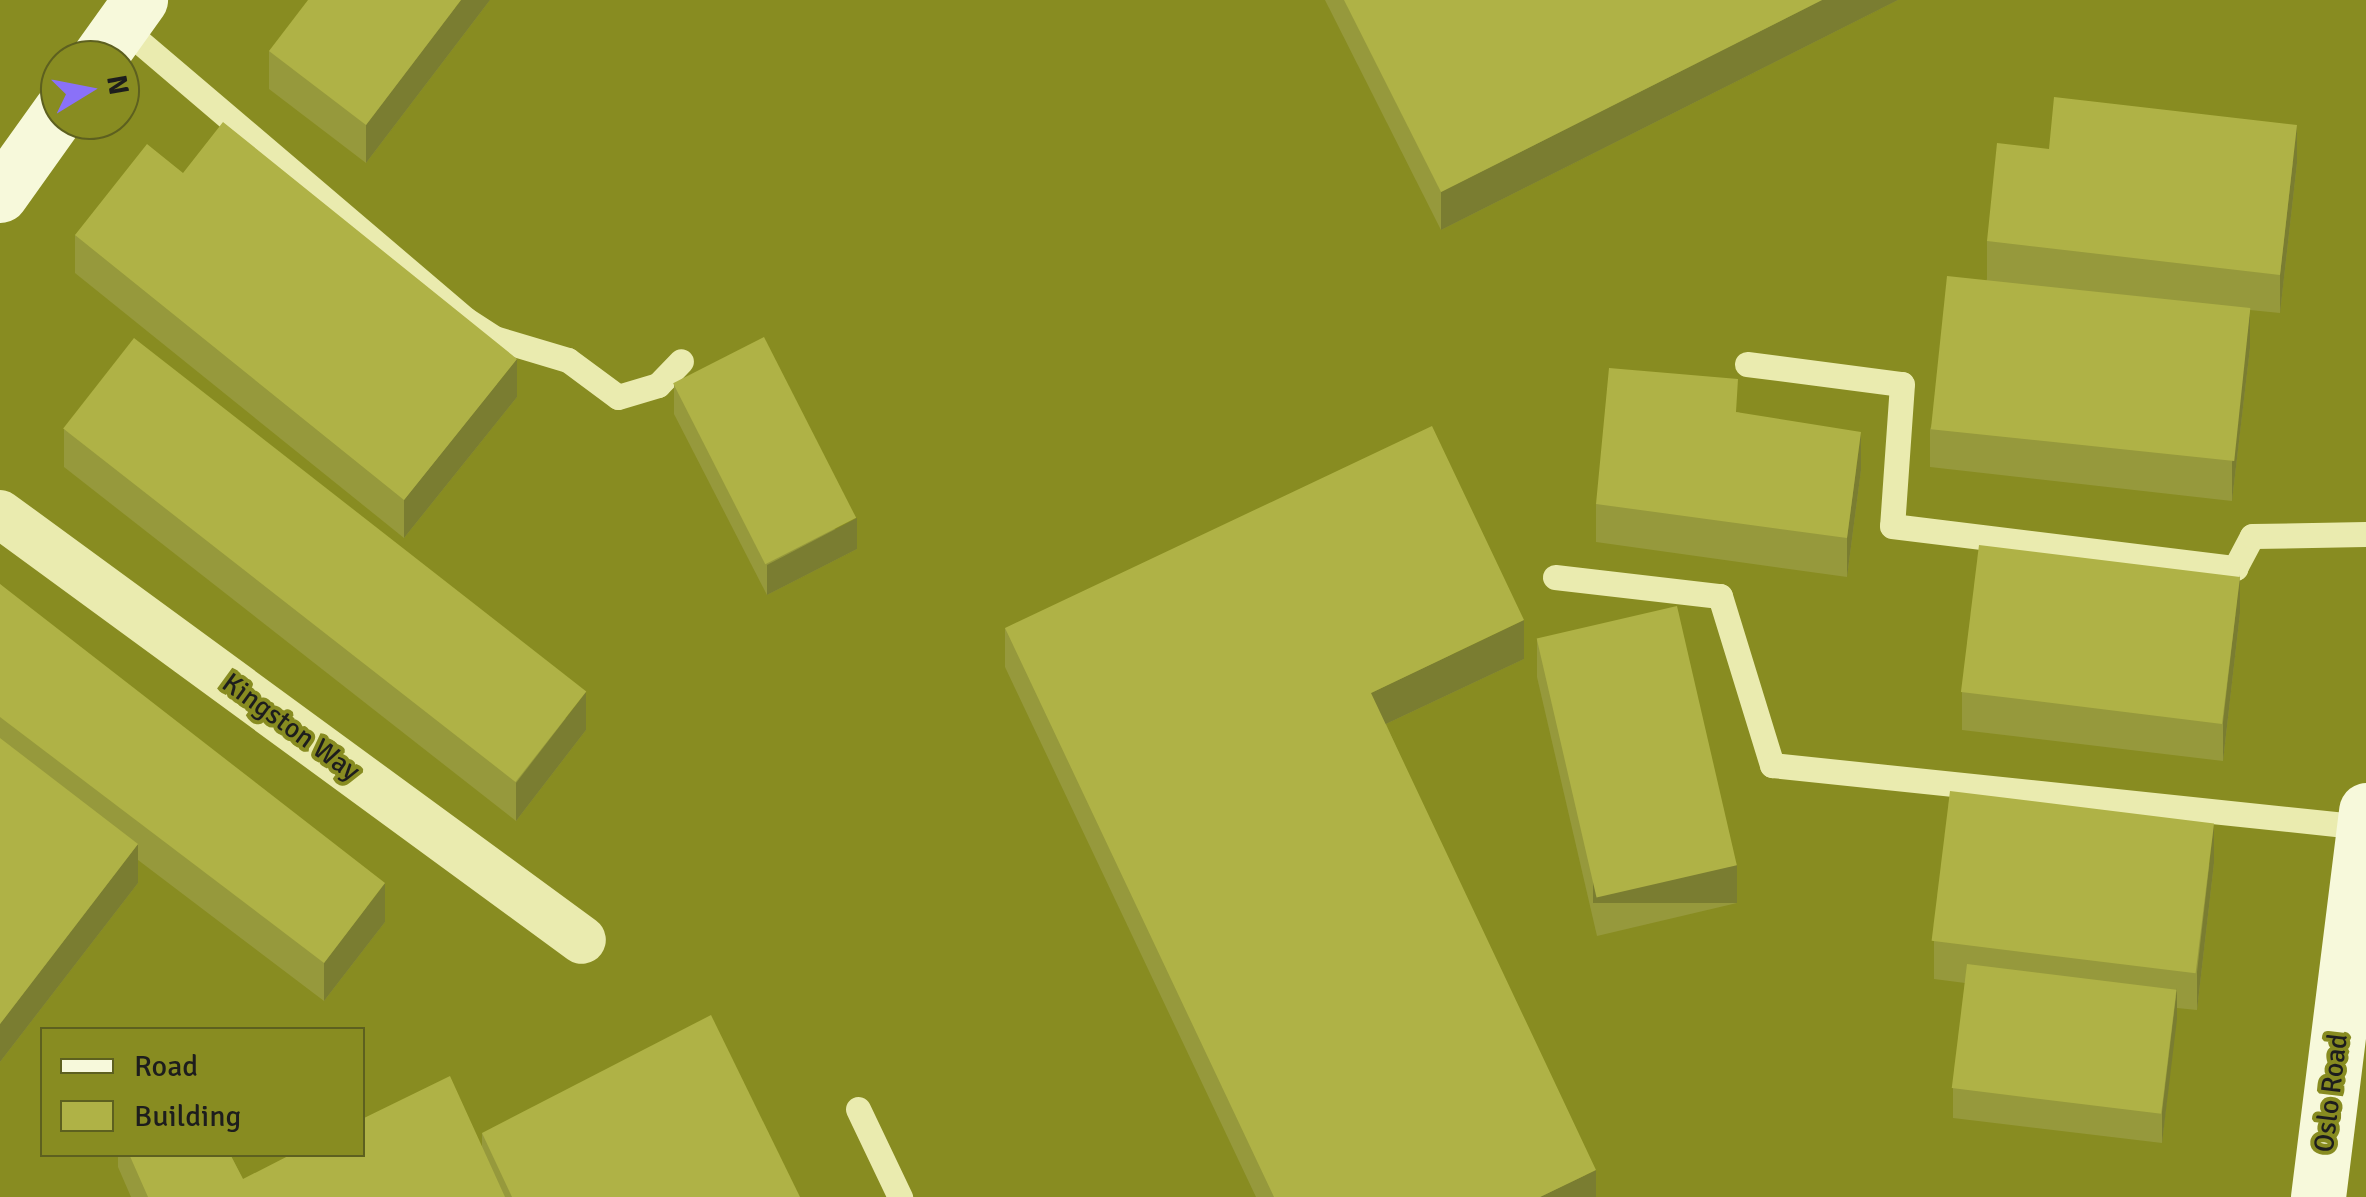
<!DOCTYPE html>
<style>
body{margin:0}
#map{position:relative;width:2366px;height:1197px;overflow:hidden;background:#888c21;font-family:Signika,sans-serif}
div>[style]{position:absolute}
.lane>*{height:25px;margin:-12.5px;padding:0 12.5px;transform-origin:12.5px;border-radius:12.5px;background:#eaebaf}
.street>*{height:48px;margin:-24px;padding:0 24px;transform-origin:24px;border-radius:24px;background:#eaebaf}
.secondary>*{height:55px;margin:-27.5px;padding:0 27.5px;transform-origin:27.5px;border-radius:27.5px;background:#f7f9db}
.wall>*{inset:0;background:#96993c}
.shaded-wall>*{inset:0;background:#7a7d31;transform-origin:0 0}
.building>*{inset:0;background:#afb246;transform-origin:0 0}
span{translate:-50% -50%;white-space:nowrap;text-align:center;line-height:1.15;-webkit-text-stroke:8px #888c21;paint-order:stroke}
.street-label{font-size:28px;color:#1d1d1d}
.legend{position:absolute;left:40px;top:1027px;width:325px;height:130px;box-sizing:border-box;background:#888c21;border:2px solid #5d601f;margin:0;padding:12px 18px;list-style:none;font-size:30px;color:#1d1d1d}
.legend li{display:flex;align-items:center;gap:20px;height:50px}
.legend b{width:50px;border:2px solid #5d601f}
.north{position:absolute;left:40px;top:40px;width:100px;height:100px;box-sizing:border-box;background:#888c21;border:2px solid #5d601f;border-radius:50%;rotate:80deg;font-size:28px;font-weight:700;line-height:40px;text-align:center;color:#1d1d1d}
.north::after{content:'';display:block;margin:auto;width:35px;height:45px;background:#8a71f8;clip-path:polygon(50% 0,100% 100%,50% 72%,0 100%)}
</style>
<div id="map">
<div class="lane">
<i style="left:121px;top:26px;width:452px;rotate:40.4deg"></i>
<i style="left:465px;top:319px;width:35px;rotate:33deg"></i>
<i style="left:494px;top:338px;width:77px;rotate:16.6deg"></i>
<i style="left:568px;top:360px;width:62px;rotate:36.5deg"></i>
<i style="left:618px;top:397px;width:42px;rotate:-16.7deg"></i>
<i style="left:658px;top:385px;width:33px;rotate:-46deg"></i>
<i style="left:1747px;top:364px;width:156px;rotate:7.4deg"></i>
<i style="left:1902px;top:384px;width:142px;rotate:94deg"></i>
<i style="left:1892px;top:526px;width:346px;rotate:7deg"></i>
<i style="left:2235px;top:568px;width:36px;rotate:-62deg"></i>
<i style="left:2252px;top:536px;width:114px;rotate:-1deg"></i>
<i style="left:1555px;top:577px;width:166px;rotate:6.6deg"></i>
<i style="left:1720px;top:596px;width:177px;rotate:72.9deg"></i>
<i style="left:1772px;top:765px;width:595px;rotate:5.98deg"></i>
<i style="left:858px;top:1109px;width:98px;rotate:64.5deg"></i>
</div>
<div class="street">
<i style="left:0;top:514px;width:721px;rotate:36.2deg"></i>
</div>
<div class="secondary">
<i style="left:97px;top:60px;width:74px;rotate:-54.4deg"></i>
<i style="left:0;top:195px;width:103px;rotate:-54.5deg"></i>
<i style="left:2318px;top:1197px;width:390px;rotate:-82.9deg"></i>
</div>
<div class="wall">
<i style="clip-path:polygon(490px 0,366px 163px,269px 89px,269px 51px)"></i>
<i style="clip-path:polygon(1325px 0,1898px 0,1441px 230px)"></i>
<i style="clip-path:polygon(2049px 149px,2297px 163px,2280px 313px,2250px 310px,2250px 348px,2232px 501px,1930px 467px,1930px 429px,1987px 279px,1987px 241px)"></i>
<i style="clip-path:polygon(183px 173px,517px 397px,404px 538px,75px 273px,75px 235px)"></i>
<i style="clip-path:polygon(674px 384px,857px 549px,767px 595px,674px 414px)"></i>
<i style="clip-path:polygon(1738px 412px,1861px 470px,1847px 577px,1596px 542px,1596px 504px)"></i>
<i style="clip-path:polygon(64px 429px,586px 730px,516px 821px,64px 467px)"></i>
<i style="clip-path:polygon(0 584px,385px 922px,324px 1001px,138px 860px,138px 883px,0 1062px)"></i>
<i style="clip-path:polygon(2240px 613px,2223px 761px,1962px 730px,1962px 692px)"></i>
<i style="clip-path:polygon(1005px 628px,1524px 659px,1386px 724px,1596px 1197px,1256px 1197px,1005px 667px)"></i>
<i style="clip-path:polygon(1537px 639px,1737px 903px,1597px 936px,1537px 677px)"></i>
<i style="clip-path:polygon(2214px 863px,2197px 1010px,2177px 1008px,2162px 1143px,1953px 1118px,1953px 1088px,1965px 983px,1934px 979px,1934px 941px)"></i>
<i style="clip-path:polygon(482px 1133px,800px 1197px,131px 1197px,118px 1167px,118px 1154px,230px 1154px,243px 1179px,482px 1147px)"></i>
</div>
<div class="shaded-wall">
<i style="clip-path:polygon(461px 0,490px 0,366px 163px,366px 125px)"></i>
<i style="clip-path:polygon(1822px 0,1898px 0,1441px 230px,1441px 192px)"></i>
<i style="clip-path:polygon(2297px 125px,2297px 163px,2280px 313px,2280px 275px)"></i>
<i style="clip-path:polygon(2250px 309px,2250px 348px,2232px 501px,2232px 463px)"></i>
<i style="clip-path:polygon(517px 359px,517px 397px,404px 538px,404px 500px)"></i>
<i style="clip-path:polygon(1861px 432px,1861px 470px,1847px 577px,1847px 538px)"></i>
<i style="clip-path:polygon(857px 518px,857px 549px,767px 595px,767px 565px)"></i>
<i style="clip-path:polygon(2240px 575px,2240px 613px,2223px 761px,2223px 722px)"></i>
<i style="clip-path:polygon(1524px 620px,1524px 659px,1371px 731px,1371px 693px)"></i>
<i style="clip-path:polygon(586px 692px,586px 730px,516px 821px,516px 783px)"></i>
<i style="clip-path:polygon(2214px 824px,2214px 863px,2197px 1010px,2197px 972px)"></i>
<i style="clip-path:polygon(138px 844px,138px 883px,0 1062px,0 1024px)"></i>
<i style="left:1737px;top:865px;width:38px;height:144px;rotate:90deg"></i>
<i style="clip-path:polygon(385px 883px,385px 922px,324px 1001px,324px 963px)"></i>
<i style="clip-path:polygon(2177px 988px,2177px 1019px,2162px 1143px,2162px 1112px)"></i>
<i style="clip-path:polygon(1596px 1170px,1596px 1197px,1540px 1197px)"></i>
</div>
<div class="building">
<i style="clip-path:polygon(308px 0,461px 0,366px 125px,269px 51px)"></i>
<i style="clip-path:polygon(1344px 0,1822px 0,1441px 192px)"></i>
<i style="clip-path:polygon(2054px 97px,2297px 125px,2280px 275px,1987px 241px,1997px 143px,2049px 149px)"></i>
<i style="clip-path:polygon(223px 122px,517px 359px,404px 500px,75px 235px,147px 144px,183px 173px)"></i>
<i style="left:1947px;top:276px;width:305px;height:154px;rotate:6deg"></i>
<i style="left:764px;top:337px;width:203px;height:102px;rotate:63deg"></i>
<i style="left:134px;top:338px;width:574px;height:115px;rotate:38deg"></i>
<i style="clip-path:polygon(1609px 368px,1738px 379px,1736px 412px,1861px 432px,1847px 538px,1596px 504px)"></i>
<i style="clip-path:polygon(1432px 426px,1524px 620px,1371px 693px,1596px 1170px,1540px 1197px,1274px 1197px,1005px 628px)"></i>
<i style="left:1979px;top:545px;width:263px;height:148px;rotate:7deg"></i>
<i style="clip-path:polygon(0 584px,385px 883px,324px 963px,0 717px)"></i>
<i style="left:1677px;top:606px;width:266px;height:144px;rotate:77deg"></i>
<i style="clip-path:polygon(0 738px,138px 844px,0 1024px)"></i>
<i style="left:1950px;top:791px;width:266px;height:151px;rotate:7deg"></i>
<i style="left:1967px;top:964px;width:211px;height:125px;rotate:7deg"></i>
<i style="clip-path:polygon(711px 1015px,800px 1197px,512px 1197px,482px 1133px)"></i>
<i style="clip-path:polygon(450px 1076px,505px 1197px,148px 1197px,129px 1154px,230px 1154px,243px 1179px,292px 1154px,362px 1154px,362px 1119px)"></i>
</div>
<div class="street-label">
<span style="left:291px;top:727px;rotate:36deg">Kingston Way</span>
<span style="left:2331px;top:1093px;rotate:-83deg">Oslo Road</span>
</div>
<ul class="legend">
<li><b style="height:12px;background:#f7f9db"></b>Road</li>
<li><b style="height:28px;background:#afb246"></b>Building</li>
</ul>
<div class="north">N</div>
</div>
